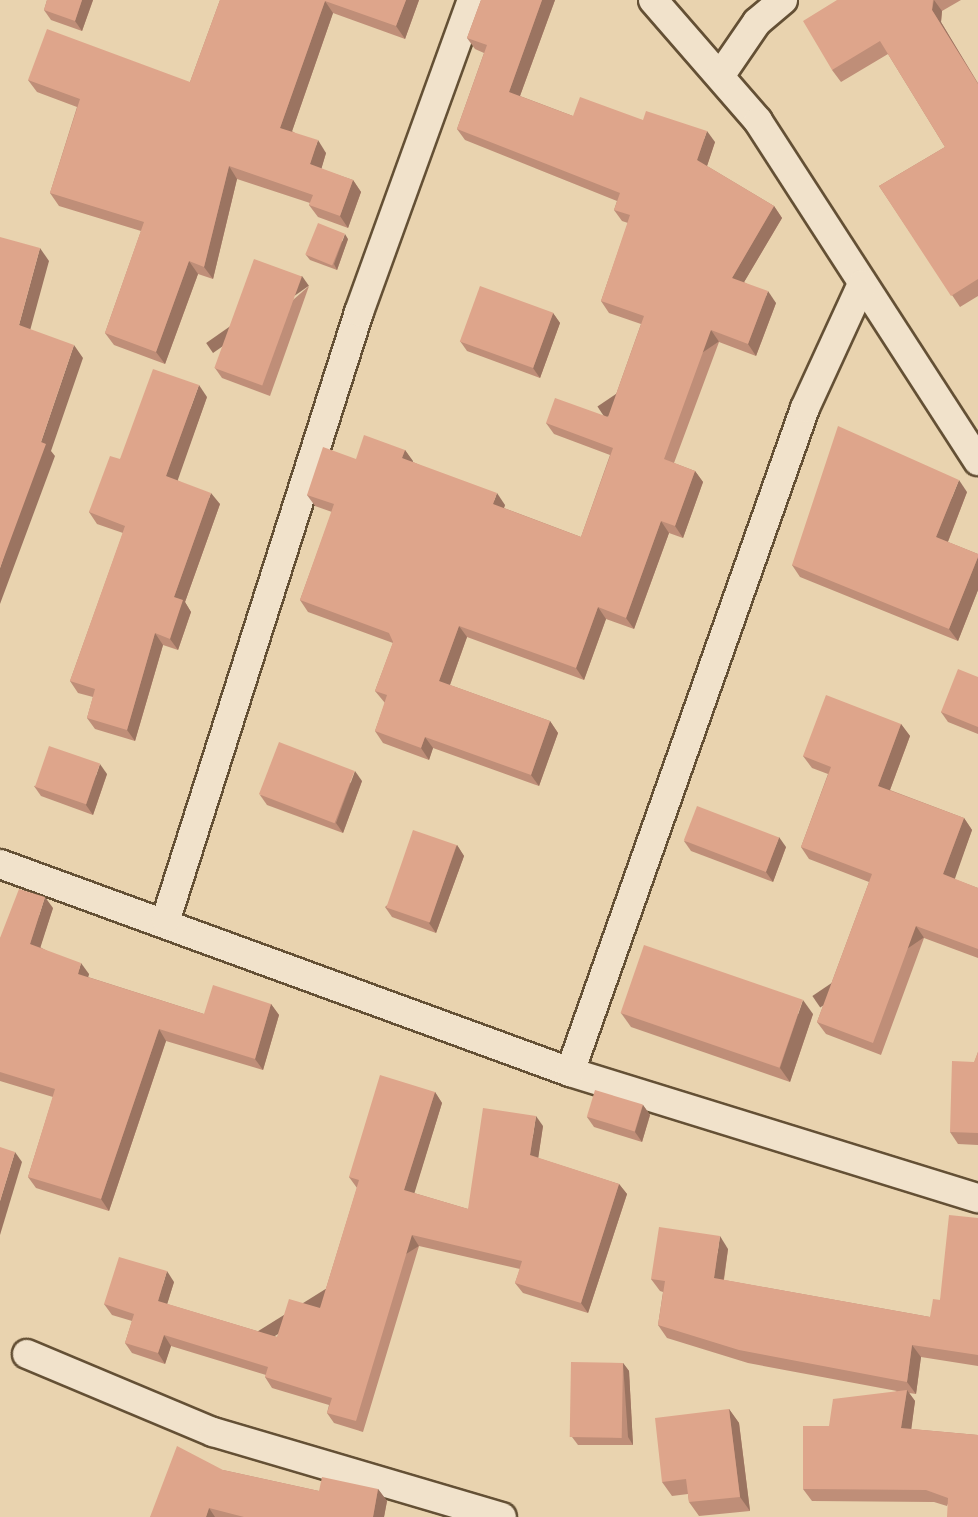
<!DOCTYPE html>
<style>
body{margin:0}
#map{position:relative;width:978px;height:1517px;overflow:hidden;background:#e9d3af;font-family:"Sorts Mill Goudy",serif}
div>[style]{position:absolute}
.roads{filter:drop-shadow(2px 0 #645035) drop-shadow(-2px 0 #645035) drop-shadow(0 2px #645035) drop-shadow(0 -2px #645035)}
.street>*{height:28px;margin:-14px;padding:0 14px;transform-origin:14px;border-radius:14px;background:#f1e2cb}
.wall>*{inset:0;background:#bf8e78}
.shaded-wall>*{inset:0;background:#9b7461;transform-origin:0 0}
.building>*{inset:0;background:#dea58b;transform-origin:0 0}
span{translate:-50% -50%;white-space:nowrap;text-align:center;line-height:1.15;-webkit-text-stroke:7px #f1e2cb;paint-order:stroke}
</style>
<div id="map">
<div class="roads">
<div class="street">
<i style="left:653px;top:0;width:160px;rotate:49deg"></i>
<i style="left:758px;top:121px;width:405px;rotate:57.1deg"></i>
<i style="left:720px;top:76px;width:65px;rotate:-55.6deg"></i>
<i style="left:757px;top:22px;width:34px;rotate:-40deg"></i>
<i style="left:0;top:864px;width:607px;rotate:20.05deg"></i>
<i style="left:570px;top:1072px;width:427px;rotate:17.2deg"></i>
<i style="left:166px;top:919px;width:637px;rotate:-72.36deg"></i>
<i style="left:359px;top:312px;width:332px;rotate:-70.1deg"></i>
<i style="left:570px;top:1072px;width:704px;rotate:-70.51deg"></i>
<i style="left:805px;top:408px;width:136px;rotate:-65.3deg"></i>
<i style="left:27px;top:1354px;width:202px;rotate:22.8deg"></i>
<i style="left:213px;top:1432px;width:301px;rotate:16.4deg"></i>
</div>
</div>
<div class="wall">
<i style="clip-path:polygon(47px 0,93px 0,82px 31px,51px 20px,44px 10px)"></i>
<i style="clip-path:polygon(220px 0,419px 0,405px 39px,333px 13px,292px 131px,326px 153px,321px 169px,353px 180px,361px 192px,348px 228px,318px 217px,309px 205px,310px 203px,237px 179px,213px 279px,198px 274px,165px 364px,114px 345px,105px 333px,141px 231px,59px 206px,50px 193px,77px 107px,37px 92px,28px 80px,190px 82px)"></i>
<i style="clip-path:polygon(481px 0,555px 0,520px 96px,573px 116px,643px 120px,715px 142px,707px 166px,774px 206px,782px 218px,744px 282px,776px 303px,756px 356px,719px 342px,674px 463px,695px 471px,703px 482px,683px 538px,669px 533px,634px 629px,606px 619px,584px 680px,467px 637px,450px 685px,550px 721px,558px 733px,539px 786px,433px 748px,429px 760px,383px 743px,375px 731px,385px 703px,375px 691px,393px 643px,308px 612px,300px 600px,332px 512px,315px 506px,307px 495px,356px 459px,405px 450px,413px 462px,505px 505px,504px 508px,581px 537px,610px 455px,554px 434px,546px 423px,608px 417px,641px 324px,609px 313px,601px 301px,628px 223px,622px 221px,614px 210px,617px 201px,465px 140px,457px 129px,484px 53px,475px 49px,467px 38px)"></i>
<i style="clip-path:polygon(837px 0,961px 0,942px 11px,941px 22px,978px 83px,978px 296px,960px 307px,879px 186px,945px 147px,888px 54px,841px 82px,832px 70px)"></i>
<i style="clip-path:polygon(348px 239px,337px 270px,310px 260px,306px 255px)"></i>
<i style="clip-path:polygon(309px 286px,270px 396px,222px 378px,215px 368px)"></i>
<i style="clip-path:polygon(553px 313px,560px 323px,540px 378px,467px 351px,460px 341px)"></i>
<i style="clip-path:polygon(207px 397px,177px 480px,220px 504px,185px 602px,191px 612px,178px 650px,163px 645px,135px 741px,95px 729px,87px 718px,93px 697px,78px 693px,70px 681px,123px 533px,97px 524px,89px 512px,120px 459px)"></i>
<i style="clip-path:polygon(967px 492px,948px 542px,978px 554px,978px 590px,958px 641px,800px 577px,792px 565px)"></i>
<i style="clip-path:polygon(978px 677px,978px 734px,948px 722px,941px 712px)"></i>
<i style="clip-path:polygon(901px 724px,910px 736px,890px 790px,964px 818px,972px 830px,954px 879px,978px 888px,978px 958px,924px 938px,881px 1055px,826px 1034px,817px 1022px,869px 882px,809px 859px,801px 847px,828px 774px,812px 768px,803px 756px)"></i>
<i style="clip-path:polygon(107px 774px,93px 815px,41px 796px,34px 786px)"></i>
<i style="clip-path:polygon(362px 781px,343px 833px,267px 805px,260px 795px)"></i>
<i style="clip-path:polygon(684px 841px,786px 847px,773px 882px,691px 851px)"></i>
<i style="clip-path:polygon(457px 845px,464px 856px,436px 933px,392px 917px,385px 907px)"></i>
<i style="clip-path:polygon(53px 908px,40px 947px,89px 974px,88px 977px,204px 1014px,271px 1004px,279px 1015px,263px 1070px,166px 1041px,109px 1211px,36px 1188px,28px 1177px,53px 1097px,0 1081px,0 938px)"></i>
<i style="clip-path:polygon(621px 1013px,813px 1014px,790px 1082px,631px 1027px)"></i>
<i style="clip-path:polygon(978px 1052px,978px 1145px,958px 1144px,950px 1132px)"></i>
<i style="clip-path:polygon(435px 1092px,442px 1103px,414px 1193px,468px 1209px,543px 1126px,538px 1158px,619px 1184px,627px 1194px,588px 1313px,523px 1293px,515px 1283px,520px 1269px,419px 1246px,363px 1432px,334px 1423px,327px 1413px,329px 1405px,272px 1388px,265px 1377px,266px 1375px,171px 1346px,165px 1364px,132px 1353px,125px 1343px,132px 1321px,112px 1315px,104px 1304px,174px 1282px,167px 1304px,277px 1337px,320px 1308px,357px 1188px,349px 1177px)"></i>
<i style="clip-path:polygon(643px 1105px,650px 1115px,642px 1142px,594px 1127px,587px 1117px)"></i>
<i style="clip-path:polygon(978px 1218px,978px 1366px,921px 1357px,916px 1394px,909px 1393px,915px 1401px,911px 1429px,978px 1435px,947px 1506px,934px 1502px,812px 1501px,803px 1489px,829px 1426px,897px 1391px,748px 1363px,667px 1338px,658px 1325px,663px 1292px,660px 1291px,651px 1279px,728px 1249px,724px 1280px,930px 1317px,940px 1300px)"></i>
<i style="clip-path:polygon(623px 1363px,629px 1371px,633px 1445px,578px 1445px,572px 1437px)"></i>
<i style="clip-path:polygon(729px 1409px,739px 1423px,750px 1511px,699px 1516px,689px 1502px,688px 1494px,672px 1496px,662px 1482px)"></i>
<i style="clip-path:polygon(223px 1470px,319px 1491px,378px 1489px,387px 1501px,384px 1517px,150px 1517px)"></i>
</div>
<div class="shaded-wall">
<i style="clip-path:polygon(82px 0,93px 0,82px 31px,75px 21px)"></i>
<i style="clip-path:polygon(406px 0,419px 0,405px 39px,396px 26px)"></i>
<i style="clip-path:polygon(542px 0,555px 0,517px 104px,509px 92px)"></i>
<i style="clip-path:polygon(934px 0,942px 11px,941px 22px,978px 84px,932px 10px)"></i>
<i style="clip-path:polygon(325px 1px,333px 13px,289px 140px,280px 128px)"></i>
<i style="clip-path:polygon(707px 131px,715px 142px,705px 172px,697px 160px)"></i>
<i style="clip-path:polygon(318px 140px,326px 153px,319px 177px,310px 164px)"></i>
<i style="clip-path:polygon(229px 166px,237px 179px,213px 279px,204px 267px)"></i>
<i style="clip-path:polygon(353px 180px,361px 192px,348px 228px,340px 216px)"></i>
<i style="clip-path:polygon(774px 206px,782px 218px,740px 289px,732px 278px)"></i>
<i style="clip-path:polygon(345px 234px,348px 239px,337px 270px,334px 264px)"></i>
<i style="clip-path:polygon(40px 248px,49px 261px,28px 338px,19px 325px)"></i>
<i style="clip-path:polygon(189px 261px,198px 274px,165px 364px,156px 352px)"></i>
<i style="left:302px;top:276px;width:12px;height:117px;rotate:55deg"></i>
<i style="clip-path:polygon(768px 291px,776px 303px,756px 356px,748px 344px)"></i>
<i style="clip-path:polygon(553px 313px,560px 323px,540px 378px,533px 368px)"></i>
<i style="left:711px;top:330px;width:14px;height:137px;rotate:56deg"></i>
<i style="clip-path:polygon(74px 345px,83px 358px,51px 451px,55px 456px,0 604px,0 568px,41px 442px)"></i>
<i style="clip-path:polygon(199px 385px,207px 397px,175px 488px,166px 476px)"></i>
<i style="clip-path:polygon(405px 450px,413px 461px,410px 470px,402px 458px)"></i>
<i style="clip-path:polygon(695px 471px,703px 482px,683px 538px,675px 526px)"></i>
<i style="clip-path:polygon(959px 480px,967px 492px,945px 549px,936px 537px)"></i>
<i style="clip-path:polygon(211px 493px,220px 504px,185px 602px,191px 612px,178px 650px,170px 639px,174px 597px)"></i>
<i style="clip-path:polygon(497px 493px,505px 505px,501px 516px,493px 504px)"></i>
<i style="clip-path:polygon(661px 521px,669px 533px,634px 629px,626px 618px)"></i>
<i style="clip-path:polygon(978px 557px,978px 590px,958px 641px,949px 629px)"></i>
<i style="clip-path:polygon(598px 607px,606px 619px,584px 680px,576px 668px)"></i>
<i style="clip-path:polygon(459px 626px,467px 637px,447px 693px,439px 681px)"></i>
<i style="clip-path:polygon(155px 633px,163px 645px,135px 741px,127px 730px)"></i>
<i style="clip-path:polygon(550px 721px,558px 733px,539px 786px,531px 775px)"></i>
<i style="clip-path:polygon(901px 724px,910px 736px,887px 798px,878px 786px)"></i>
<i style="clip-path:polygon(425px 737px,433px 748px,429px 760px,421px 748px)"></i>
<i style="clip-path:polygon(100px 764px,107px 774px,93px 815px,86px 805px)"></i>
<i style="clip-path:polygon(355px 771px,362px 781px,343px 833px,336px 823px)"></i>
<i style="clip-path:polygon(964px 818px,972px 830px,952px 887px,943px 874px)"></i>
<i style="clip-path:polygon(779px 837px,786px 847px,773px 882px,766px 872px)"></i>
<i style="clip-path:polygon(457px 845px,464px 856px,436px 933px,429px 923px)"></i>
<i style="clip-path:polygon(45px 897px,53px 908px,38px 955px,30px 944px)"></i>
<i style="left:916px;top:926px;width:14px;height:125px;rotate:56deg"></i>
<i style="clip-path:polygon(81px 963px,89px 974px,86px 985px,78px 974px)"></i>
<i style="clip-path:polygon(803px 1000px,813px 1014px,790px 1082px,780px 1068px)"></i>
<i style="clip-path:polygon(271px 1004px,279px 1015px,263px 1070px,255px 1059px)"></i>
<i style="clip-path:polygon(159px 1029px,166px 1041px,109px 1211px,101px 1199px)"></i>
<i style="clip-path:polygon(435px 1092px,442px 1103px,412px 1201px,404px 1190px)"></i>
<i style="clip-path:polygon(643px 1105px,650px 1115px,642px 1142px,635px 1132px)"></i>
<i style="clip-path:polygon(536px 1116px,543px 1126px,537px 1166px,530px 1155px)"></i>
<i style="clip-path:polygon(15px 1152px,22px 1162px,0 1235px,0 1201px)"></i>
<i style="clip-path:polygon(619px 1184px,627px 1194px,588px 1313px,581px 1303px)"></i>
<i style="left:412px;top:1235px;width:13px;height:194px;rotate:58deg"></i>
<i style="clip-path:polygon(720px 1236px,728px 1249px,722px 1291px,714px 1278px)"></i>
<i style="clip-path:polygon(167px 1271px,174px 1282px,165px 1311px,158px 1301px)"></i>
<i style="clip-path:polygon(164px 1335px,171px 1346px,165px 1364px,158px 1353px)"></i>
<i style="clip-path:polygon(912px 1345px,921px 1357px,916px 1394px,907px 1382px)"></i>
<i style="clip-path:polygon(623px 1363px,629px 1371px,633px 1445px,628px 1437px)"></i>
<i style="clip-path:polygon(907px 1390px,915px 1401px,910px 1439px,901px 1428px)"></i>
<i style="clip-path:polygon(729px 1409px,739px 1423px,750px 1511px,740px 1497px)"></i>
<i style="clip-path:polygon(378px 1489px,387px 1501px,384px 1517px,373px 1517px)"></i>
<i style="clip-path:polygon(209px 1508px,215px 1517px,206px 1517px)"></i>
</div>
<div class="building">
<i style="clip-path:polygon(47px 0,82px 0,75px 21px,44px 10px)"></i>
<i style="clip-path:polygon(220px 0,406px 0,396px 26px,325px 1px,280px 128px,318px 140px,310px 164px,353px 180px,340px 216px,309px 205px,313px 195px,229px 166px,204px 267px,189px 261px,156px 352px,105px 333px,144px 222px,50px 193px,80px 99px,28px 80px,47px 29px,190px 82px)"></i>
<i style="clip-path:polygon(481px 0,542px 0,509px 92px,573px 116px,580px 97px,643px 120px,646px 111px,707px 131px,697px 160px,774px 206px,732px 278px,768px 291px,748px 344px,711px 330px,664px 459px,695px 471px,675px 526px,661px 521px,626px 618px,598px 607px,576px 668px,459px 626px,439px 681px,550px 721px,531px 775px,425px 737px,421px 748px,375px 731px,387px 695px,375px 691px,393px 642px,389px 633px,300px 600px,334px 504px,307px 495px,323px 447px,356px 459px,364px 435px,405px 450px,402px 458px,497px 493px,493px 504px,581px 537px,613px 448px,546px 423px,555px 398px,608px 417px,644px 316px,601px 301px,630px 215px,614px 210px,620px 193px,457px 129px,487px 45px,467px 38px)"></i>
<i style="clip-path:polygon(837px 0,933px 0,932px 10px,978px 84px,978px 279px,951px 296px,879px 186px,945px 147px,880px 41px,832px 70px,803px 21px)"></i>
<i style="left:318px;top:223px;width:29px;height:34px;rotate:22deg"></i>
<i style="clip-path:polygon(0 237px,40px 248px,19px 325px,74px 345px,41px 442px,46px 444px,0 568px)"></i>
<i style="left:254px;top:259px;width:51px;height:116px;rotate:20deg"></i>
<i style="left:480px;top:286px;width:78px;height:59px;rotate:20deg"></i>
<i style="clip-path:polygon(153px 369px,199px 385px,166px 476px,211px 493px,174px 597px,183px 600px,170px 639px,155px 633px,127px 730px,87px 718px,95px 689px,70px 681px,125px 526px,89px 512px,110px 456px,120px 459px)"></i>
<i style="clip-path:polygon(838px 426px,959px 480px,936px 537px,978px 554px,978px 557px,949px 629px,792px 565px)"></i>
<i style="clip-path:polygon(958px 669px,978px 677px,978px 727px,941px 712px)"></i>
<i style="clip-path:polygon(826px 695px,901px 724px,878px 786px,964px 818px,943px 874px,978px 888px,978px 949px,916px 926px,873px 1043px,817px 1022px,872px 874px,801px 847px,831px 767px,803px 756px)"></i>
<i style="left:279px;top:742px;width:81px;height:56px;rotate:21deg"></i>
<i style="left:49px;top:746px;width:54px;height:43px;rotate:19deg"></i>
<i style="left:697px;top:806px;width:88px;height:37px;rotate:21deg"></i>
<i style="left:413px;top:830px;width:46px;height:82px;rotate:19deg"></i>
<i style="clip-path:polygon(19px 889px,45px 897px,30px 944px,81px 963px,78px 974px,204px 1014px,213px 985px,271px 1004px,255px 1059px,159px 1029px,101px 1199px,28px 1177px,55px 1089px,0 1072px,0 938px)"></i>
<i style="left:644px;top:945px;width:168px;height:72px;rotate:19deg"></i>
<i style="clip-path:polygon(978px 1052px,978px 1133px,950px 1132px,952px 1061px,974px 1062px)"></i>
<i style="clip-path:polygon(380px 1075px,435px 1092px,404px 1190px,468px 1209px,483px 1108px,536px 1116px,530px 1155px,619px 1184px,581px 1303px,515px 1283px,522px 1261px,412px 1235px,356px 1421px,327px 1413px,332px 1398px,265px 1377px,268px 1367px,164px 1335px,158px 1353px,125px 1343px,134px 1314px,104px 1304px,119px 1257px,167px 1271px,158px 1301px,277px 1337px,289px 1299px,320px 1308px,359px 1180px,349px 1177px)"></i>
<i style="left:595px;top:1090px;width:50px;height:28px;rotate:17deg"></i>
<i style="clip-path:polygon(0 1147px,15px 1152px,0 1201px)"></i>
<i style="clip-path:polygon(949px 1215px,978px 1218px,978px 1355px,912px 1345px,907px 1382px,739px 1350px,658px 1325px,665px 1281px,651px 1279px,659px 1227px,720px 1236px,714px 1278px,930px 1317px,933px 1299px,940px 1300px)"></i>
<i style="left:571px;top:1362px;width:52px;height:75px;rotate:1deg"></i>
<i style="clip-path:polygon(907px 1390px,901px 1428px,978px 1435px,978px 1517px,947px 1517px,948px 1498px,926px 1490px,803px 1489px,803px 1426px,829px 1426px,833px 1399px)"></i>
<i style="clip-path:polygon(729px 1409px,740px 1497px,689px 1502px,686px 1479px,662px 1482px,655px 1418px)"></i>
<i style="clip-path:polygon(177px 1446px,223px 1470px,319px 1491px,322px 1477px,378px 1489px,373px 1517px,244px 1517px,209px 1508px,206px 1517px,150px 1517px)"></i>
</div>
</div>
